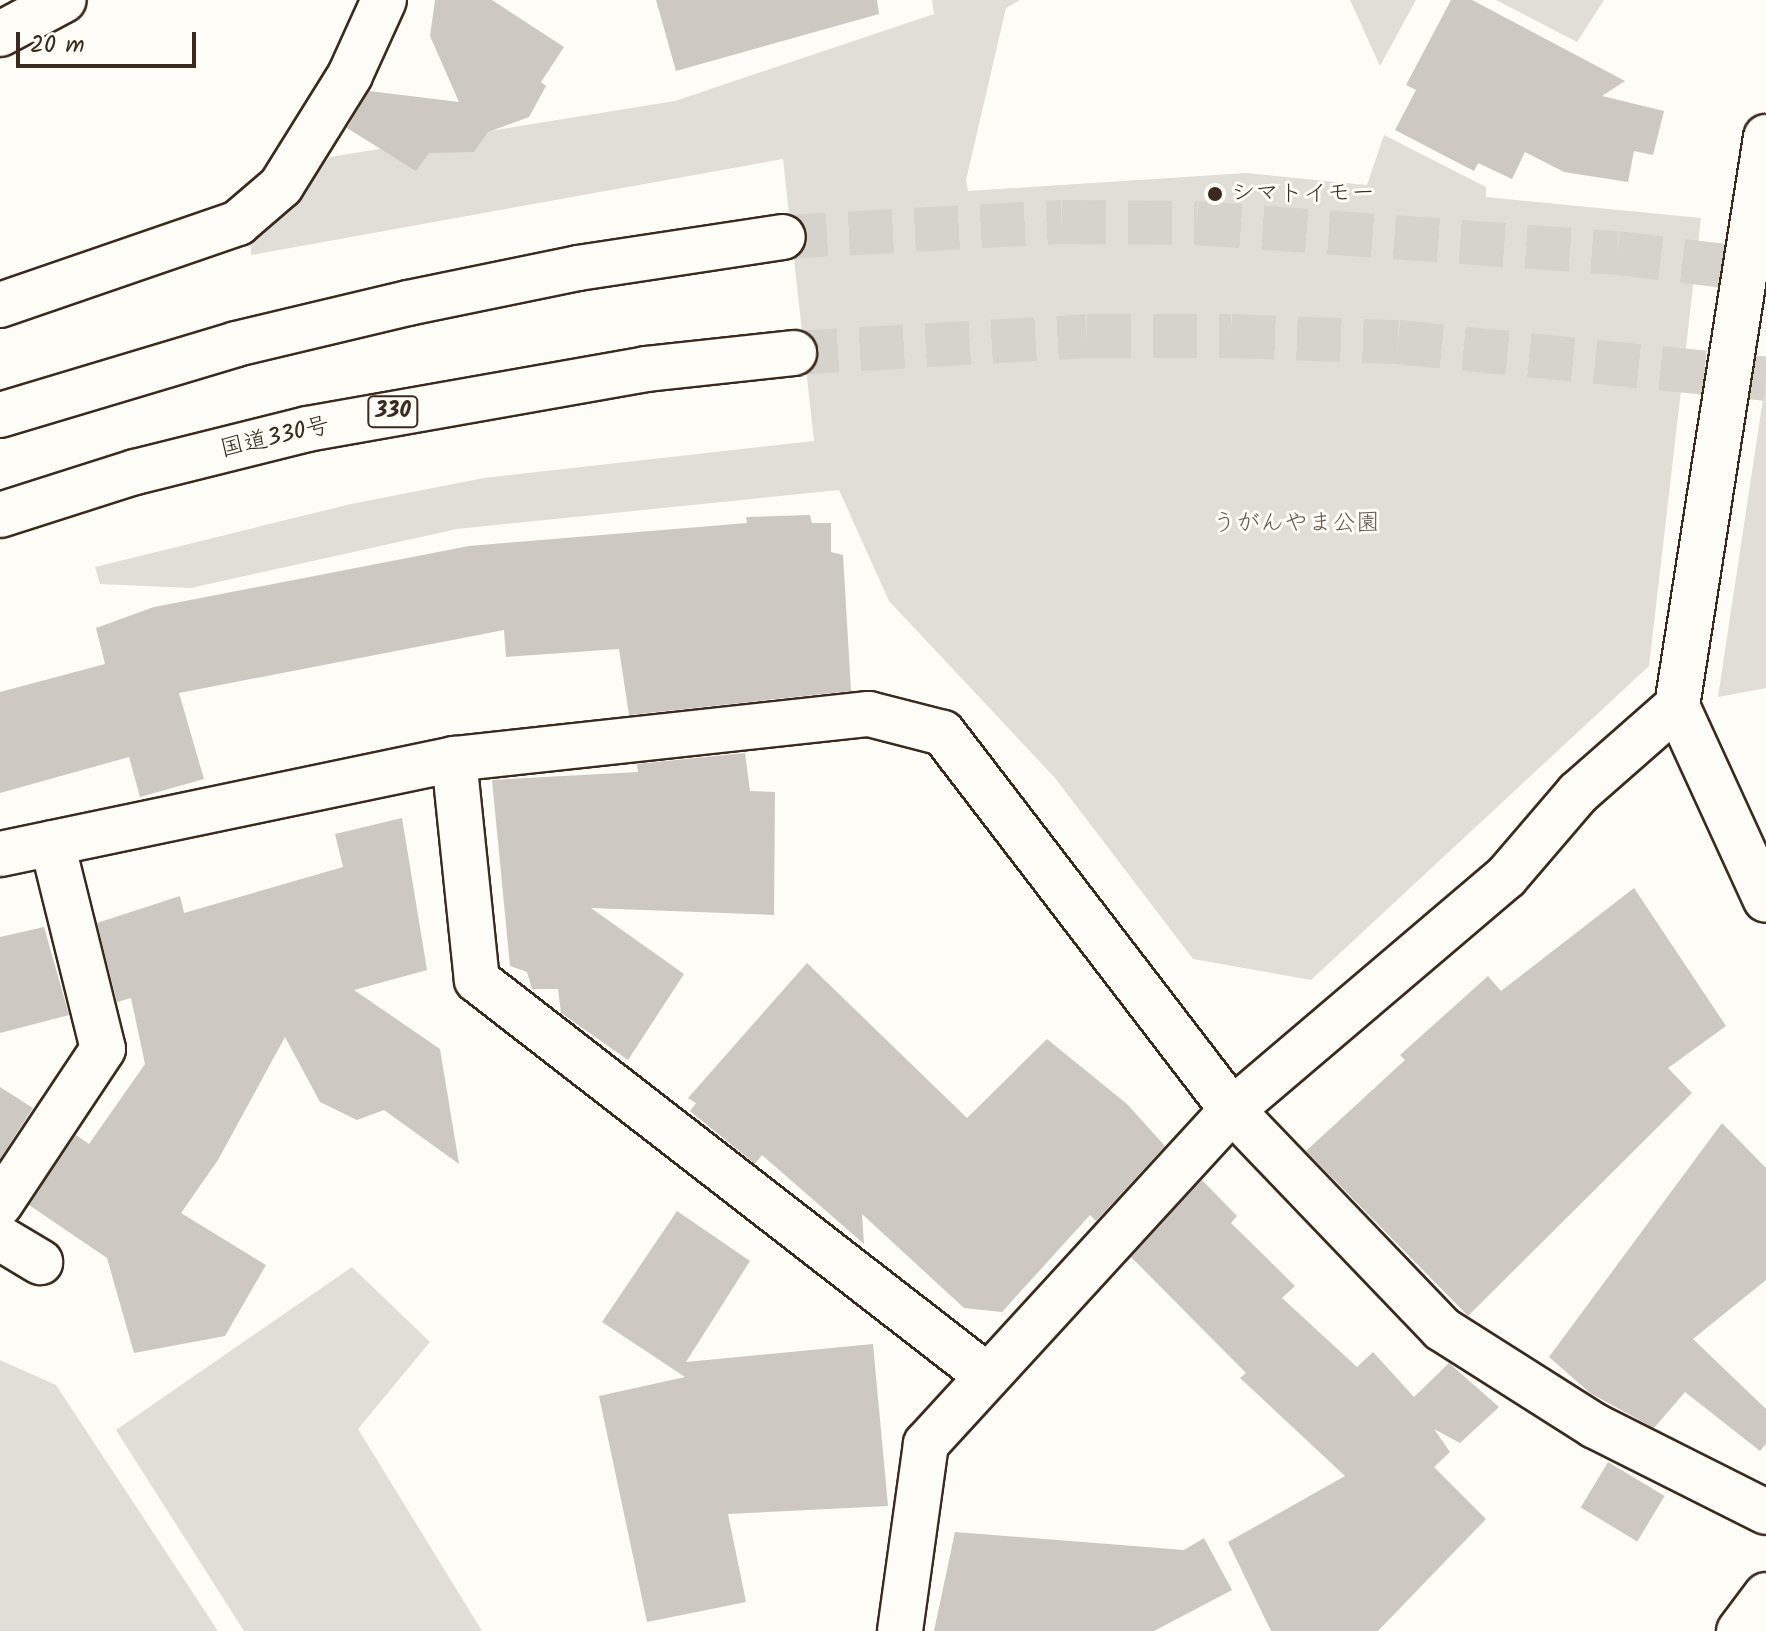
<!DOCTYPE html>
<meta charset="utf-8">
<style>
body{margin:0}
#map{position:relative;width:1766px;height:1631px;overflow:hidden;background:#fdfcf7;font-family:Kalam,"Klee One",sans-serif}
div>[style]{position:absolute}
.green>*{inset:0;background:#e1ded7}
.building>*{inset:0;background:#cdc8c2;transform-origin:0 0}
.highway-tunnel>*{height:44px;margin-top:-22px;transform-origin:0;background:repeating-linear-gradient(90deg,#d6d2cc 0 44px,transparent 0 66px)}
.roads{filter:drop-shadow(2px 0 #3b2a1e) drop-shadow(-2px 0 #3b2a1e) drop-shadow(0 2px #3b2a1e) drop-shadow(0 -2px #3b2a1e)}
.minor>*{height:44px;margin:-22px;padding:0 22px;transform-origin:22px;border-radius:22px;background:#fdfcf7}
.highway>*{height:44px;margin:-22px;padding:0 22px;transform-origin:22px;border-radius:22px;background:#fdfcf7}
.dots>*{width:22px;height:22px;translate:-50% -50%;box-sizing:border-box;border:4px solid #fdfcf7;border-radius:50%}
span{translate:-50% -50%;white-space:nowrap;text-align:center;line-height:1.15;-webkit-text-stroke:6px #fdfcf7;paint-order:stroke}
.shield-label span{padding:2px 6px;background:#fdfcf7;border:2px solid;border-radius:6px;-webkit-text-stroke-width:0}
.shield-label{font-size:22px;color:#3b2a1e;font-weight:700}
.poi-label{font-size:24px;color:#3b2a1e}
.left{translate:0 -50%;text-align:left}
.street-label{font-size:24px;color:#3b2a1e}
.park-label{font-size:24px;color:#64574c}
.scale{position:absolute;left:16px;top:32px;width:180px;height:36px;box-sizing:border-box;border:4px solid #3b2a1e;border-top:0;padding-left:10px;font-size:24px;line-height:28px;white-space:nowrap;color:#3b2a1e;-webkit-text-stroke:6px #fdfcf7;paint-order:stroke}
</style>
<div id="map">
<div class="green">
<i style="clip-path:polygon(932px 0,1020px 0,1006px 8px,966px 180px,968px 191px,1246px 173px,1367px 185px,1384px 135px,1486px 187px,1486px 197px,1701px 218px,1649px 666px,1311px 980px,1193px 959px,1055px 778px,889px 601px,839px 490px,457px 529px,191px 588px,100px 584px,95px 567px,351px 504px,484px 478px,814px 441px,783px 159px,251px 255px,251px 236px,330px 157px,675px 101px,934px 14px)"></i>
<i style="clip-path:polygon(1350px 0,1416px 0,1380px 66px)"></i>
<i style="clip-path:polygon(1496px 0,1604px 0,1577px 42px)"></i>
<i style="clip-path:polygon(1766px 379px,1766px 688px,1718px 697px)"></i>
<i style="clip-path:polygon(352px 1267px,430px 1342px,358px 1429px,482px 1631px,244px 1631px,116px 1430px)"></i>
<i style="clip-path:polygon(0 1360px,56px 1385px,218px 1631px,0 1631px)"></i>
</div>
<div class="building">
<i style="clip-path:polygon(435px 0,492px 0,564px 47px,541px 82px,546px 86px,529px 117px,488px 132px,474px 152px,429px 153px,416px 171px,347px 128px,369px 91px,459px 102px,430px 36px)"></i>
<i style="clip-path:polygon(656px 0,877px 0,879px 14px,676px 71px)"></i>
<i style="clip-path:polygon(1451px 0,1472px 0,1625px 81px,1602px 96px,1664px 111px,1653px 155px,1634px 151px,1628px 182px,1564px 172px,1525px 152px,1512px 179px,1478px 163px,1474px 171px,1395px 130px,1416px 90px,1406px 85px)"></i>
<i style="clip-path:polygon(810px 515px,812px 523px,831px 523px,831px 552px,843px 555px,851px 691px,629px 715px,619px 649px,506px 657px,504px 630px,179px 693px,204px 779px,140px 797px,129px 757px,0 793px,0 692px,105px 664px,96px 628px,154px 607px,469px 546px,747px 523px,746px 517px)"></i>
<i style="clip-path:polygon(745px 753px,750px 791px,775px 792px,774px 915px,591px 908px,684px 974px,628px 1060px,561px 1013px,558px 989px,532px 989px,527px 972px,510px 966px,492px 780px,638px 772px,637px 764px)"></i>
<i style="clip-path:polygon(402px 818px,427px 970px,354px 990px,440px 1049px,459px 1164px,384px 1110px,357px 1120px,320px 1102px,285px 1037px,218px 1160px,181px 1213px,266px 1265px,225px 1336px,134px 1353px,107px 1258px,29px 1205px,76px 1135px,89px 1144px,145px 1064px,131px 998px,117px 1002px,97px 923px,180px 896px,184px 913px,343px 867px,335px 834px)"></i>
<i style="clip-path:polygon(1634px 888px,1726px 1026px,1668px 1068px,1692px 1093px,1468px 1316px,1306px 1151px,1405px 1060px,1400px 1055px,1488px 976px,1501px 991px)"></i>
<i style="clip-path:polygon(44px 927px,69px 1015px,0 1033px,0 937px)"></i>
<i style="clip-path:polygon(807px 963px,967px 1118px,1047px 1039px,1127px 1104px,1165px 1146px,1096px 1221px,1090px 1215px,1002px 1312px,964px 1308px,862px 1214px,864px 1244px,762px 1155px,755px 1164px,690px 1111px,696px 1103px,688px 1098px)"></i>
<i style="clip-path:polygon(0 1087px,33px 1108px,0 1159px)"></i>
<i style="clip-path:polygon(1722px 1123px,1766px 1168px,1766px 1280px,1693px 1339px,1766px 1409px,1766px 1444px,1760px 1451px,1685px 1392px,1654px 1428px,1590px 1393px,1549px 1357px)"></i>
<i style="clip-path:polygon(1202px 1180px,1237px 1216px,1231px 1223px,1295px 1286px,1282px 1298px,1357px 1367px,1373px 1352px,1414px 1397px,1449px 1363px,1499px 1407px,1460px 1443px,1434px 1429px,1450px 1452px,1434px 1467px,1486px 1519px,1378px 1631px,1271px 1631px,1228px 1542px,1345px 1476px,1240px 1378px,1246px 1373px,1131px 1257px)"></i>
<i style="clip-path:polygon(677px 1211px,750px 1261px,686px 1362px,873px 1344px,888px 1506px,728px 1514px,746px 1602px,647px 1622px,599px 1396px,685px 1377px,602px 1322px)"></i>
<i style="left:1608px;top:1462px;width:66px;height:53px;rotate:31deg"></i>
<i style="clip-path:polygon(955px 1532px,1184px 1550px,1204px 1538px,1232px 1590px,1154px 1631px,934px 1631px)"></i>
</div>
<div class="highway-tunnel">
<i style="left:783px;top:237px;width:279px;rotate:-3.1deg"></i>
<i style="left:1062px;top:222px;width:135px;rotate:0.4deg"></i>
<i style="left:1197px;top:223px;width:421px;rotate:4.1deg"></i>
<i style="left:1617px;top:253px;width:150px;rotate:6.9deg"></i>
<i style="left:794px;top:353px;width:293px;rotate:-3.3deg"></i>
<i style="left:1087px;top:336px;width:144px"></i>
<i style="left:1231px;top:336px;width:167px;rotate:2.1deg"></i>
<i style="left:1398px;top:342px;width:370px;rotate:5.7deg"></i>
</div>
<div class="roads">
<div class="minor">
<i style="left:0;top:34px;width:72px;rotate:-28deg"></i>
<i style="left:0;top:305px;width:252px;rotate:-19deg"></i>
<i style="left:238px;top:223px;width:57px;rotate:-40.7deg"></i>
<i style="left:281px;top:186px;width:131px;rotate:-58.1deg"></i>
<i style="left:350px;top:75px;width:82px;rotate:-65.6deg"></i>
<i style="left:1677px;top:706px;width:576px;rotate:-81.11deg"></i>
<i style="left:454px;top:759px;width:222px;rotate:84.1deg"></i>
<i style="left:477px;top:980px;width:644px;rotate:37.81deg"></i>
<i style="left:0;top:854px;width:464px;rotate:-11.8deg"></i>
<i style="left:454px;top:759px;width:417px;rotate:-6.2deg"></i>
<i style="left:869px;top:714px;width:76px;rotate:14.4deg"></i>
<i style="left:943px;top:733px;width:475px;rotate:52.5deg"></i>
<i style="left:1232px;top:1110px;width:303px;rotate:46.2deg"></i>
<i style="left:1442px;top:1329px;width:181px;rotate:32.4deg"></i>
<i style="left:1595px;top:1426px;width:191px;rotate:26.7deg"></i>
<i style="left:0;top:1204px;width:186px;rotate:-56.4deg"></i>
<i style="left:103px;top:1049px;width:212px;rotate:-103.9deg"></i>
<i style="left:0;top:1238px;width:47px;rotate:31deg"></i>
<i style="left:900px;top:1631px;width:189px;rotate:-82.1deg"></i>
<i style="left:926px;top:1444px;width:453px;rotate:-47.5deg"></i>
<i style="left:1232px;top:1110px;width:360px;rotate:-40.4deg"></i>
<i style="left:1506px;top:877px;width:111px;rotate:-49.4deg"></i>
<i style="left:1578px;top:793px;width:132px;rotate:-41.3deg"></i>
<i style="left:1677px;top:706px;width:213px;rotate:65.4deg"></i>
<i style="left:1739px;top:1631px;width:45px;rotate:-53.1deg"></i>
</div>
<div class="highway">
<i style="left:0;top:415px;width:246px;rotate:-16.7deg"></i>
<i style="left:236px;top:344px;width:177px;rotate:-13.4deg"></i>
<i style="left:408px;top:303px;width:174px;rotate:-11.6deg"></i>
<i style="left:578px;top:268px;width:207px;rotate:-8.6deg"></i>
<i style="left:0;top:515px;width:142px;rotate:-17.7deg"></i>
<i style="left:135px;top:472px;width:177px;rotate:-14deg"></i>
<i style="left:307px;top:429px;width:344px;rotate:-10deg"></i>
<i style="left:646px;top:369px;width:149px;rotate:-6.2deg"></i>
</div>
</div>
<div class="dots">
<i style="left:1215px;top:194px;background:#3b2a1e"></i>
</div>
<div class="shield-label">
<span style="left:393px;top:412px">330</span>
</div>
<div class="poi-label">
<span class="left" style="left:1231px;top:194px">シマトイモー</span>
</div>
<div class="street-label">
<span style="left:275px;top:438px;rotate:-13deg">国道330号</span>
</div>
<div class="park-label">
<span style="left:1296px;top:524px">うがんやま公園</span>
</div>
<div class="scale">20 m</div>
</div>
